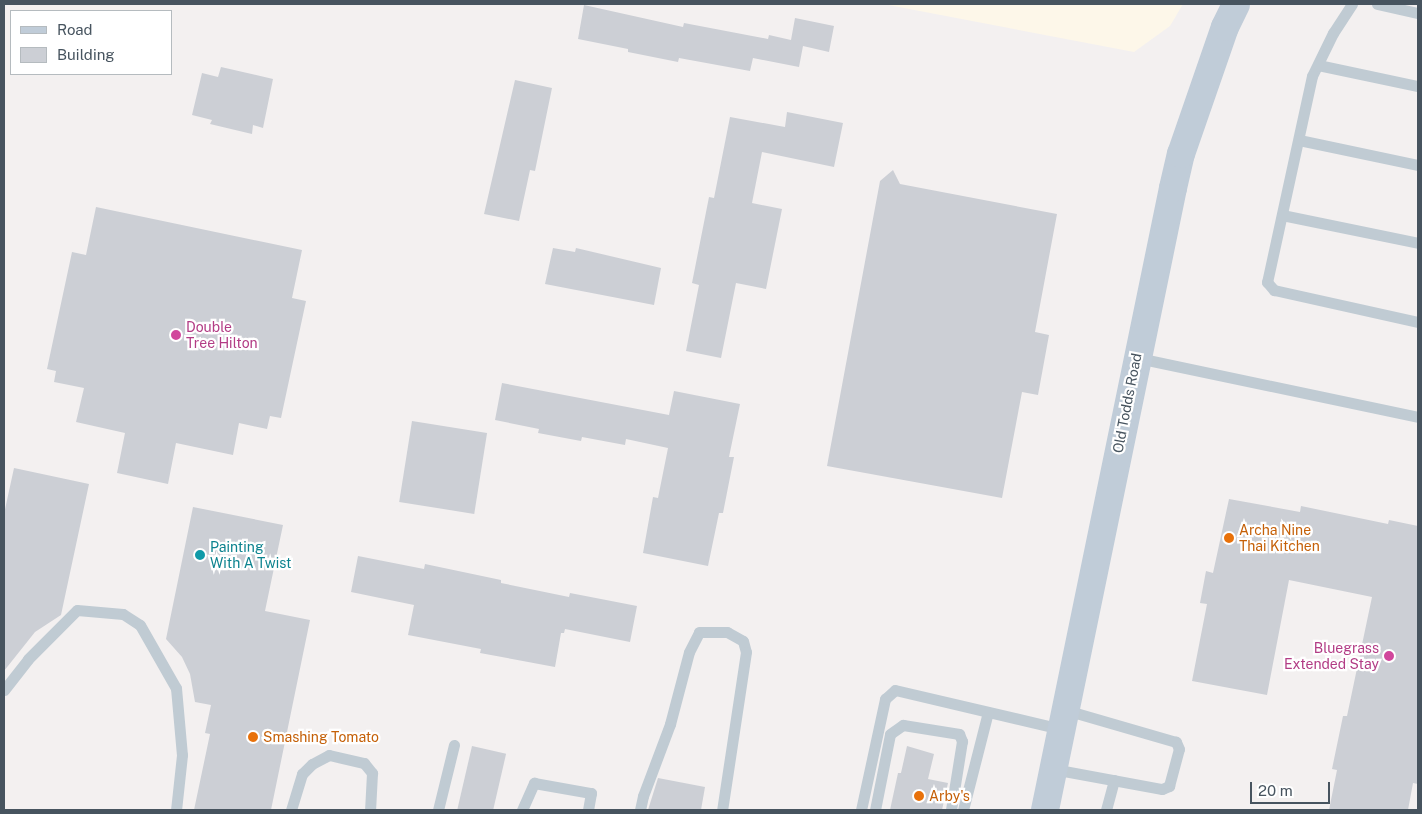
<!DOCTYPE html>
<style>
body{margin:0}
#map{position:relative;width:1422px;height:814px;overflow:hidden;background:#f3f0f0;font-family:"Public Sans",sans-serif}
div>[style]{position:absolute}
.commercial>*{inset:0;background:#fdf7e9}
.building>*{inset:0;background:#cccfd5;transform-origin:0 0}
.lane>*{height:11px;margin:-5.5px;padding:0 5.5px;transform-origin:5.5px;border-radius:5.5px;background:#c0cbd3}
.secondary>*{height:28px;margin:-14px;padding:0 14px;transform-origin:14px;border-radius:14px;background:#c0ccd8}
.dots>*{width:14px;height:14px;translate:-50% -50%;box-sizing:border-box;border:2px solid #fff;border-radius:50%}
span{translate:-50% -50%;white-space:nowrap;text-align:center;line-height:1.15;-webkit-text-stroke:4.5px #fff;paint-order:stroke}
.hotel-label{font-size:14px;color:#b23c85}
.left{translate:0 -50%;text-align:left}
.right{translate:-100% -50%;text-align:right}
.street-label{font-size:14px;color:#47545f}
.food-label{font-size:14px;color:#c56008}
.culture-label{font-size:14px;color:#0d838f}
.frame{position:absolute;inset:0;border:5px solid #47545f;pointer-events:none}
.legend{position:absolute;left:10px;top:10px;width:162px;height:65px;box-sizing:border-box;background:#fff;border:1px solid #b5bbbf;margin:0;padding:6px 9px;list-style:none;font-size:15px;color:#47545f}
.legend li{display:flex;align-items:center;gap:10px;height:25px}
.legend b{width:25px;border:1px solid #b5bbbf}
.scale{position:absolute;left:1250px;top:782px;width:80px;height:22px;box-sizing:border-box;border:2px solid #47545f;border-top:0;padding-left:6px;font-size:15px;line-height:18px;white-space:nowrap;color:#47545f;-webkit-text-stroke:4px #fff;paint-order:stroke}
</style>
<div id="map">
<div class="commercial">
<i style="clip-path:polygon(883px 4px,1183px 4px,1170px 26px,1134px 52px)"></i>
</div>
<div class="building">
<i style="clip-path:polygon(584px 5px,683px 27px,684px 23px,768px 39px,769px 35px,791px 40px,795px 18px,834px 26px,829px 52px,803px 46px,799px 67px,753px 58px,750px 71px,679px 58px,678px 62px,628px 52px,628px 49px,578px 39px)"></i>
<i style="clip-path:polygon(221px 67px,273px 79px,263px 128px,253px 125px,252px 134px,210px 124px,212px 120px,192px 115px,202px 73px,218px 77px)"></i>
<i style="clip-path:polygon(515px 80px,552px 88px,535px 171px,530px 170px,519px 221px,484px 214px)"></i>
<i style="clip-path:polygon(787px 112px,843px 123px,834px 167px,762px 152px,752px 203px,782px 209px,766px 289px,736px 283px,721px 358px,686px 351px,699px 285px,692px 283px,709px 197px,714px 198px,730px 117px,785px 127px)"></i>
<i style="clip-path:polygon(893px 170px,900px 184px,1057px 214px,1035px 332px,1049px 335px,1038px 395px,1022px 392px,1002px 498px,827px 466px,880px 181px)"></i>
<i style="clip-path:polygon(96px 207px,302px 250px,292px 298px,306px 301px,281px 418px,270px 416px,267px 429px,239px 423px,233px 455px,176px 443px,168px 484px,117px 473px,125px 433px,76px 422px,84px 388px,54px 382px,56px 371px,47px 369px,72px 252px,86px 255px)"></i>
<i style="clip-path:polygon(553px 248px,575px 252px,576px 248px,661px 268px,654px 305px,545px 284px)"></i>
<i style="clip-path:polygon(502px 383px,669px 415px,674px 391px,740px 404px,729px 457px,734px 457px,723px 513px,719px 513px,708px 566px,643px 553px,653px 497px,658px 498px,668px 448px,626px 439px,625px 445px,582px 437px,581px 441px,538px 433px,539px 429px,495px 420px)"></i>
<i style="left:412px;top:421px;width:76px;height:82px;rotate:9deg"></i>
<i style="clip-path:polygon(14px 468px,89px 484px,61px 615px,35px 632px,4px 671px,4px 514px)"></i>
<i style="clip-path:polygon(1229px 499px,1300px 512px,1301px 506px,1388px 524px,1389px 520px,1418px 526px,1418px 784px,1413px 783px,1408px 810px,1329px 810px,1337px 770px,1332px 769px,1343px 716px,1347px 716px,1372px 597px,1289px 580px,1267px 695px,1192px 681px,1207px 604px,1200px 603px,1206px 571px,1213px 573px)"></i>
<i style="clip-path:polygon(193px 507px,283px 525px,265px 611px,310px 620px,271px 810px,194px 810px,210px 734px,205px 733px,211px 705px,195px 702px,190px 674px,182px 657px,166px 639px)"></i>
<i style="clip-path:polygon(358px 556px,424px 569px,425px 564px,501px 580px,501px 583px,569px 597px,570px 593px,637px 606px,630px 642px,565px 629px,564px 633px,561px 633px,555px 667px,480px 653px,481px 649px,408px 635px,414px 605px,351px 592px)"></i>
<i style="left:472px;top:746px;width:35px;height:66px;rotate:13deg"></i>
<i style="clip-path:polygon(907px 746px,934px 754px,928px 779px,948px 783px,942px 810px,890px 810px,898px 773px,901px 773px)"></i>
<i style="clip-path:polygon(658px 778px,705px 787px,701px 810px,648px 810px)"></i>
</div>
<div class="lane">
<i style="left:1352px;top:4px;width:35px;rotate:123deg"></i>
<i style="left:1333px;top:33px;width:48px;rotate:116deg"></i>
<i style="left:1312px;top:76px;width:211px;rotate:102.3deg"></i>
<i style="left:1267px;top:282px;width:11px;rotate:49deg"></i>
<i style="left:1274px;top:290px;width:148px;rotate:12.5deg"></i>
<i style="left:1377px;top:4px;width:42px;rotate:12.4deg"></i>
<i style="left:1318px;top:65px;width:102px;rotate:11.9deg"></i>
<i style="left:1299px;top:140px;width:122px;rotate:11.9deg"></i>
<i style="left:1282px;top:215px;width:139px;rotate:11.6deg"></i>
<i style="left:1138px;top:358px;width:286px;rotate:11.9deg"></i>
<i style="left:4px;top:690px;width:39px;rotate:-52deg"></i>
<i style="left:28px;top:659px;width:69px;rotate:-45deg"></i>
<i style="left:77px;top:610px;width:46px;rotate:5deg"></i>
<i style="left:123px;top:614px;width:20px;rotate:33deg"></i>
<i style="left:140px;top:625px;width:73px;rotate:60.3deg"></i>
<i style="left:176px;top:688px;width:67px;rotate:84.9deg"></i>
<i style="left:182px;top:755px;width:55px;rotate:96.2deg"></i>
<i style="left:1053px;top:769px;width:111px;rotate:10.4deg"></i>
<i style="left:1162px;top:789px;width:8px;rotate:-23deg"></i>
<i style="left:1169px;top:786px;width:38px;rotate:-75deg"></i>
<i style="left:1179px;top:749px;width:8px;rotate:-113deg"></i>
<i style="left:1176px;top:742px;width:115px;rotate:-163.8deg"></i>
<i style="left:291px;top:810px;width:38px;rotate:-73deg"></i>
<i style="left:302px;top:774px;width:14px;rotate:-45deg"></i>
<i style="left:312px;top:764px;width:19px;rotate:-28deg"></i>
<i style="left:329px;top:755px;width:36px;rotate:13deg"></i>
<i style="left:364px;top:763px;width:13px;rotate:51deg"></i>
<i style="left:372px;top:773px;width:37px;rotate:93deg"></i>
<i style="left:438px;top:810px;width:67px;rotate:-76.2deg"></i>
<i style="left:522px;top:810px;width:30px;rotate:-66deg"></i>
<i style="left:534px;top:783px;width:58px;rotate:10deg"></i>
<i style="left:591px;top:793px;width:17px;rotate:100deg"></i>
<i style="left:640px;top:810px;width:14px;rotate:-78deg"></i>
<i style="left:643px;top:796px;width:77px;rotate:-69.4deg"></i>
<i style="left:670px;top:724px;width:74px;rotate:-75.2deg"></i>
<i style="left:689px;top:652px;width:22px;rotate:-63deg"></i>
<i style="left:699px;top:632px;width:28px"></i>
<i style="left:727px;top:632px;width:18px;rotate:29deg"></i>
<i style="left:743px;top:641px;width:11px;rotate:75deg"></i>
<i style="left:746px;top:652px;width:160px;rotate:98.6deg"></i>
<i style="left:861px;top:810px;width:114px;rotate:-77.8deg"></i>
<i style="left:885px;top:699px;width:13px;rotate:-42deg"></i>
<i style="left:895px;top:690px;width:171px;rotate:13.2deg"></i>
<i style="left:875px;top:810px;width:77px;rotate:-78.8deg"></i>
<i style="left:890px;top:734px;width:16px;rotate:-35deg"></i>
<i style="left:903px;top:725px;width:57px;rotate:9.1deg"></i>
<i style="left:959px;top:734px;width:8px;rotate:67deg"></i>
<i style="left:962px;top:741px;width:70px;rotate:99.1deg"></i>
<i style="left:963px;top:810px;width:101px;rotate:-75.7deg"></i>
<i style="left:1106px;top:810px;width:31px;rotate:-75deg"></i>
</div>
<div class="secondary">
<i style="left:1045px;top:810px;width:635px;rotate:-78.37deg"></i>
<i style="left:1173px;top:188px;width:35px;rotate:-77deg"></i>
<i style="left:1181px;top:154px;width:134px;rotate:-70.9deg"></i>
<i style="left:1225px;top:27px;width:25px;rotate:-64deg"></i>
</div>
<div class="dots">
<i style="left:176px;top:335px;background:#d1479c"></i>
<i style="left:1229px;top:538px;background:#e8710a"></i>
<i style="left:200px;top:555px;background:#0f9aa8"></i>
<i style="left:1389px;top:656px;background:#d1479c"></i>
<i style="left:253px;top:737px;background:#e8710a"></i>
<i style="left:919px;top:796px;background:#e8710a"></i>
</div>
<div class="hotel-label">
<span class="left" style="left:186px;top:335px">Double<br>Tree Hilton</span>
<span class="right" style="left:1379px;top:656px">Bluegrass<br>Extended Stay</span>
</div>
<div class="street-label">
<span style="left:1127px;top:403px;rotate:-79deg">Old Todds Road</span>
</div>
<div class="food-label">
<span class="left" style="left:1239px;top:538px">Archa Nine<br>Thai Kitchen</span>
<span class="left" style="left:263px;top:737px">Smashing Tomato</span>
<span class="left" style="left:929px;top:796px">Arby's</span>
</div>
<div class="culture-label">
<span class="left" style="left:210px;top:555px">Painting<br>With A Twist</span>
</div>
<div class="frame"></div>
<ul class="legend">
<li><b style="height:6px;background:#c0ccd8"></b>Road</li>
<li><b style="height:14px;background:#cccfd5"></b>Building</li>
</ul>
<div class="scale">20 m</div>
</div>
